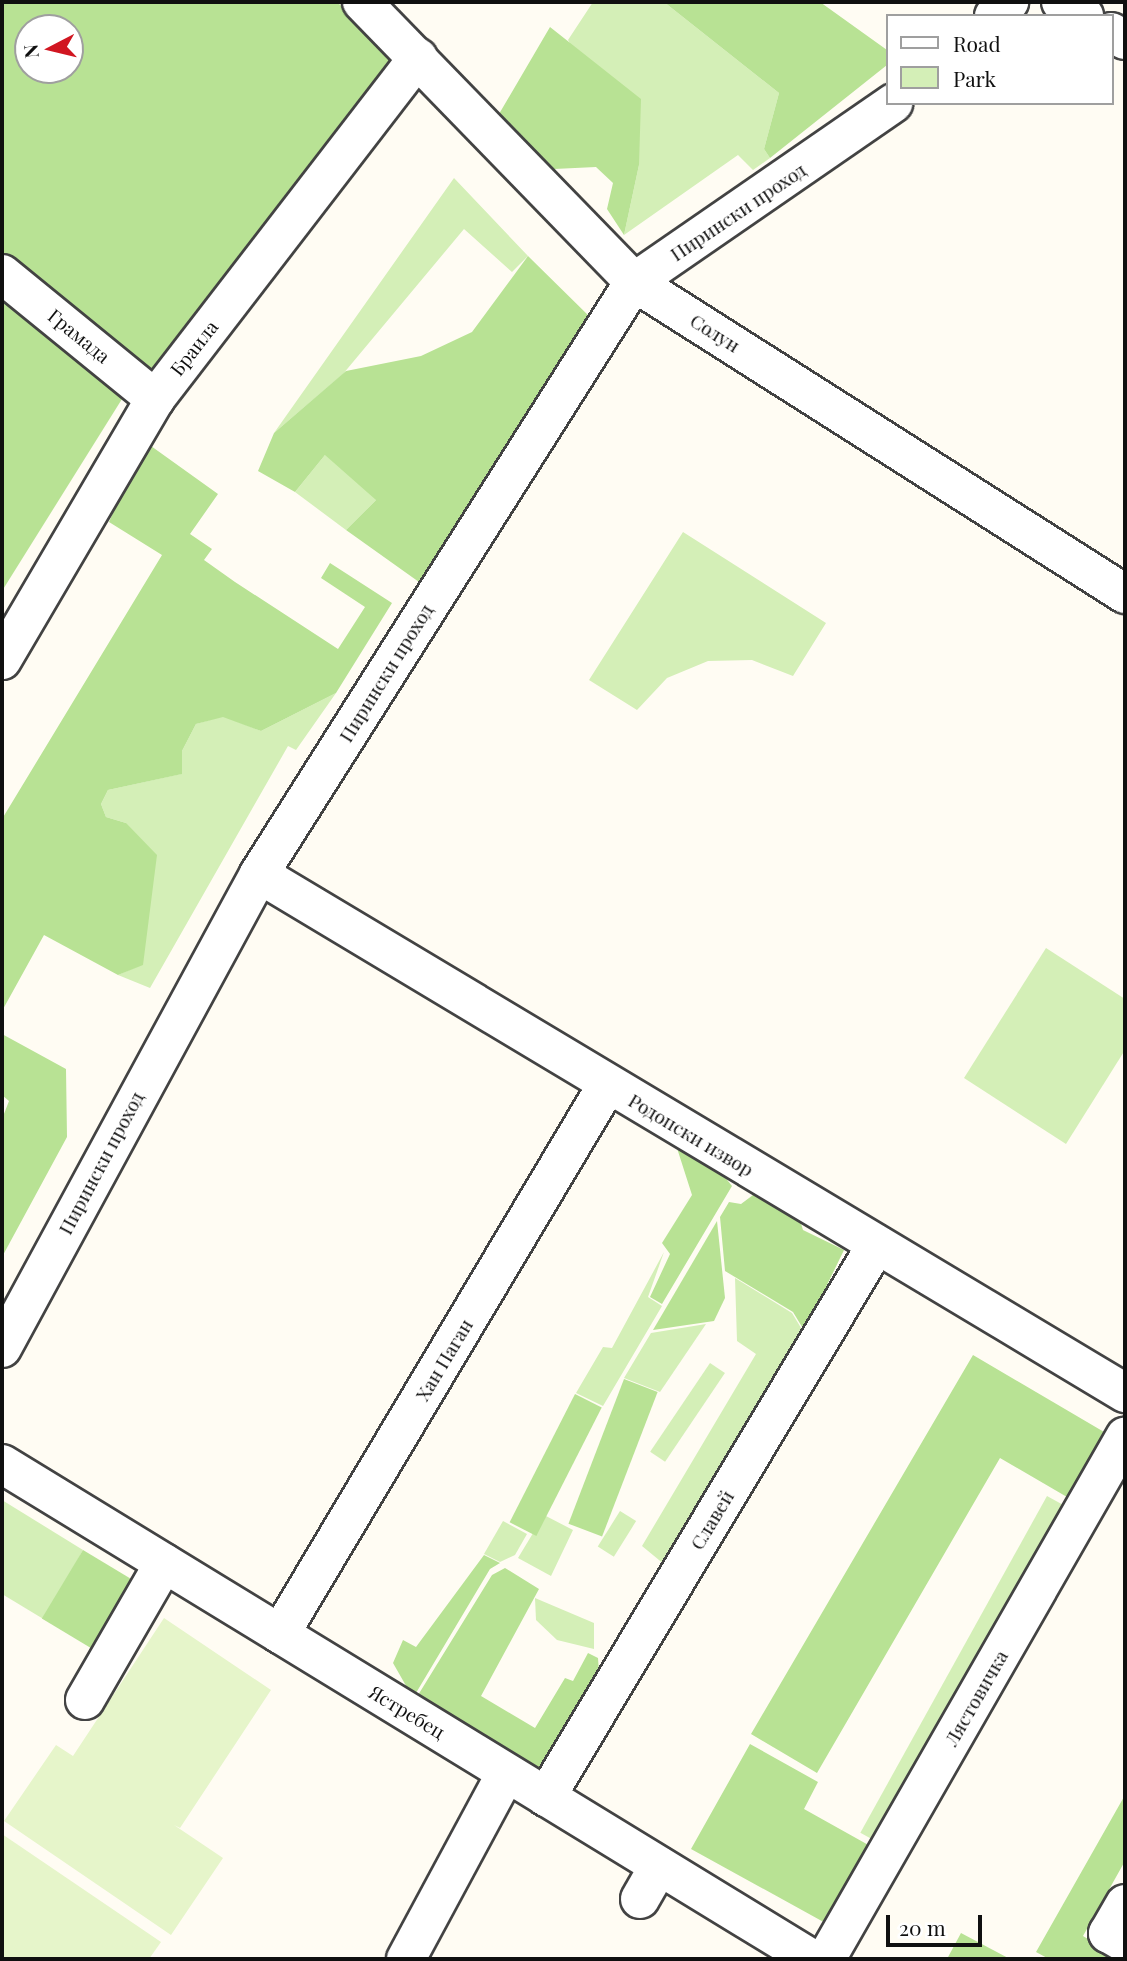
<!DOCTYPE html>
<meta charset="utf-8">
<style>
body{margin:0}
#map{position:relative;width:1127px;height:1961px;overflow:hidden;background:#fffcf3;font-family:"Playfair Display",serif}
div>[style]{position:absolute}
.green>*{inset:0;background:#d4efb7;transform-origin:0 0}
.forest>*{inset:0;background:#b8e294;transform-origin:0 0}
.pitch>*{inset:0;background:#e6f5ca}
.roads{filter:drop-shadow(2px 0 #434343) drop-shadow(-2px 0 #434343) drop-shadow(0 2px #434343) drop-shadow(0 -2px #434343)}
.minor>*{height:38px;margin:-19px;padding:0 19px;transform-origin:19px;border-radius:19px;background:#fff}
span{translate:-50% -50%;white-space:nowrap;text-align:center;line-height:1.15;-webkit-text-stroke:7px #fff;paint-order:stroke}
.street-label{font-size:19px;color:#101010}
.frame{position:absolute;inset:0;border:4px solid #101010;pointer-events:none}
.legend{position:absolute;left:886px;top:14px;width:228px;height:91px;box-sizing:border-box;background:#fff;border:2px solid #9f9f9f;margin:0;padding:9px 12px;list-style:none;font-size:21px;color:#101010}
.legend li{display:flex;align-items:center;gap:14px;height:35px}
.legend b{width:35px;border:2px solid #9f9f9f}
.north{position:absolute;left:14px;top:14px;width:70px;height:70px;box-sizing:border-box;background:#fff;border:2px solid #9f9f9f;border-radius:50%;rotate:263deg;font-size:19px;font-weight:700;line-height:28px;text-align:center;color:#101010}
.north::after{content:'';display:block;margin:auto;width:24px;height:32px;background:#d11621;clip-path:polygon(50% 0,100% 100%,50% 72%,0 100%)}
.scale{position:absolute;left:886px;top:1915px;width:96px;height:32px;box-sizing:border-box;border:4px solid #101010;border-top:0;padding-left:9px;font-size:21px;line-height:24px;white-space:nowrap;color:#101010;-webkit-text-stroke:5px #fff;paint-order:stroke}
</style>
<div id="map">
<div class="green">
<i style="clip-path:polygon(593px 2px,664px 2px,779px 93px,764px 149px,770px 158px,753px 170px,738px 155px,624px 235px,639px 165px,568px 40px)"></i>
<i style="clip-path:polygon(454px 178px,528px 256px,512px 272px,464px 229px,343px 374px,274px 433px)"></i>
<i style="clip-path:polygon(358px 442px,376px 500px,346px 530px,295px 492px,325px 455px)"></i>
<i style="clip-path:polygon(683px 532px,826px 623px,793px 676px,752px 660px,708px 661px,667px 678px,637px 710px,589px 680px)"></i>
<i style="clip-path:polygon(336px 693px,296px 750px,288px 746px,150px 988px,118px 975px,143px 964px,126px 823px,106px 817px,101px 804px,108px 790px,181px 774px,182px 751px,196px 724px,223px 716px,261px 731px)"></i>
<i style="clip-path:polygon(1046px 948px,1125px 999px,1125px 1050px,1066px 1144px,964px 1078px)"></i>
<i style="clip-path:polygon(664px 1252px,648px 1297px,662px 1306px,603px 1406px,576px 1393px,603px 1347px,612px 1348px)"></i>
<i style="clip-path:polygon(735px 1278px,792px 1313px,812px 1346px,676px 1574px,642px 1546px,756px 1354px,737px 1341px)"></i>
<i style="clip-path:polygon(706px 1324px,660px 1392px,624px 1378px,651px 1333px)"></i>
<i style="left:710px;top:1363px;width:18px;height:107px;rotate:34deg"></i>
<i style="left:1047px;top:1496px;width:29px;height:385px;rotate:29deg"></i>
<i style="clip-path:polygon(2px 1500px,83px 1550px,45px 1620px,2px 1594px)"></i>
<i style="left:620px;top:1511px;width:19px;height:42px;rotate:32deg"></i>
<i style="clip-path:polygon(544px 1515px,573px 1530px,551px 1576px,518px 1558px)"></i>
<i style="clip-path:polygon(503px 1521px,527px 1534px,515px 1555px,500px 1562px,484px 1554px)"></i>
<i style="clip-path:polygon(535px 1598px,594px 1623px,594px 1649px,557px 1640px,536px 1620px)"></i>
</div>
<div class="forest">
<i style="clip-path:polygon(evenodd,2px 2px,337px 2px,398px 61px,147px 377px,2px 252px,2px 2px,28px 28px,70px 28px,70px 70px,28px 70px,28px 28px)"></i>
<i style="clip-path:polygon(664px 2px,820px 2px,887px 50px,887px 65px,770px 158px,764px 149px,779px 93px)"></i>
<i style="clip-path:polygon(550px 27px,641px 99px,639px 165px,624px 235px,607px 209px,613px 183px,596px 167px,554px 169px,499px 114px)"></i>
<i style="clip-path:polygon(528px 256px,593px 320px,419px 582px,346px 530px,376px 500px,325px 455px,295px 492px,258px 471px,274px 433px,346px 371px,421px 356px,472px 332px)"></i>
<i style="clip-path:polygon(2px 299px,122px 399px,2px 591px)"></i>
<i style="clip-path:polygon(144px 441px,218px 494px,190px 534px,212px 549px,204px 560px,235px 582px,338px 649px,365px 607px,321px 578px,330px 563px,392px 603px,336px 693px,261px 731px,223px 717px,196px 724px,182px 751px,182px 774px,108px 790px,101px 804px,106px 817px,126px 823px,157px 855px,143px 965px,118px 975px,44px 935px,2px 1011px,2px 819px,162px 555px,109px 522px)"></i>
<i style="clip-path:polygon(2px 1034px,66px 1069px,67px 1137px,2px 1257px,2px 1119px,9px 1101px,2px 1095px)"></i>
<i style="clip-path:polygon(676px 1145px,720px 1171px,732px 1186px,662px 1304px,650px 1297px,670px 1254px,662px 1243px,692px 1195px)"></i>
<i style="clip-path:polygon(753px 1195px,794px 1201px,803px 1230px,844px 1250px,826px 1287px,843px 1295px,813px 1345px,793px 1312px,725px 1271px,720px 1217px,729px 1202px,741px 1204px)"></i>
<i style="clip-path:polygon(717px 1221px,725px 1298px,714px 1321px,653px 1330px)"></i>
<i style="clip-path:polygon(973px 1355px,1116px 1439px,1079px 1504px,1000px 1458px,817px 1773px,751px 1734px)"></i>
<i style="left:624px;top:1379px;width:36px;height:155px;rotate:21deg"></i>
<i style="left:575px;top:1394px;width:30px;height:144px;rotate:27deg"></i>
<i style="left:83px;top:1550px;width:63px;height:80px;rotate:31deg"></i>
<i style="clip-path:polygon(484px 1555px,500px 1563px,490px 1569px,413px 1698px,393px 1663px,403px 1640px,416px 1647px)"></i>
<i style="clip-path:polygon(505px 1568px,539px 1589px,481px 1696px,535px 1728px,565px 1678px,573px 1681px,588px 1653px,598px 1658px,600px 1686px,545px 1778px,415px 1700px,492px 1575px)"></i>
<i style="clip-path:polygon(750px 1744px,818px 1782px,804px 1809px,872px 1847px,829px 1925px,691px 1849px)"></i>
<i style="clip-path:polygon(1125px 1795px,1125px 1861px,1083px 1936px,1121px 1959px,1049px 1959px,1036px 1952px)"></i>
<i style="clip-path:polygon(961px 1933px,1010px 1959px,947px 1959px)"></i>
</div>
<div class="pitch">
<i style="clip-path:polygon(164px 1618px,271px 1690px,180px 1828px,174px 1825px,223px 1858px,171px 1935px,4px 1821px,56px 1745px,73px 1756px)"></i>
<i style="clip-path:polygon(2px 1834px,161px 1942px,149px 1959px,2px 1959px)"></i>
</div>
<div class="roads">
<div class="minor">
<i style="left:362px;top:2px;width:390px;rotate:45.8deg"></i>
<i style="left:634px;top:282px;width:582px;rotate:32.43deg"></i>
<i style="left:1061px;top:2px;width:27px;rotate:31deg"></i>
<i style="left:994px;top:16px;width:21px;rotate:-43deg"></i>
<i style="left:1111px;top:32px;width:16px;rotate:30deg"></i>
<i style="left:2px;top:274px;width:198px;rotate:39.2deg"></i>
<i style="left:2px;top:660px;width:303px;rotate:-59.6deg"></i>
<i style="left:155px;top:399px;width:431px;rotate:-52.4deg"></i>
<i style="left:259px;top:874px;width:1010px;rotate:30.93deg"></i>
<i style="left:2px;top:1348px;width:539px;rotate:-61.53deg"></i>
<i style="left:259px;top:874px;width:701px;rotate:-57.65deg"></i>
<i style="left:634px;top:282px;width:315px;rotate:-34.6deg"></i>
<i style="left:2px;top:1464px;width:949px;rotate:31.43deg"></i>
<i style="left:280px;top:1634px;width:639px;rotate:-59.22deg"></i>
<i style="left:85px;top:1700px;width:158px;rotate:-60deg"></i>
<i style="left:546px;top:1797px;width:644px;rotate:-59.1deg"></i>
<i style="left:640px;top:1899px;width:38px;rotate:-60deg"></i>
<i style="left:1125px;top:1904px;width:34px;rotate:120deg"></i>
<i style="left:1108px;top:1933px;width:20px;rotate:30deg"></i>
<i style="left:406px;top:1959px;width:211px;rotate:-61.7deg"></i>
<i style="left:826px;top:1959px;width:602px;rotate:-60.2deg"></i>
</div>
</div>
<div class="street-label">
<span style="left:738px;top:212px;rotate:-34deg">Пирински проход</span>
<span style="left:715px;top:333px;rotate:32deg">Солун</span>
<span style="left:79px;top:336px;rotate:39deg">Грамада</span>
<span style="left:194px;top:348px;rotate:-52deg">Браила</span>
<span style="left:386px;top:673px;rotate:-58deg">Пирински проход</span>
<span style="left:691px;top:1135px;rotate:31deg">Родопски извор</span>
<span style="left:101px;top:1163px;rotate:-62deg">Пирински проход</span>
<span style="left:444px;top:1360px;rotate:-59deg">Хан Паган</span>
<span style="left:712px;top:1520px;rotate:-59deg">Славей</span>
<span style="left:976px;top:1698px;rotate:-60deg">Лястовичка</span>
<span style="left:407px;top:1712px;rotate:31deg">Ястребец</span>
</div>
<div class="frame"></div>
<ul class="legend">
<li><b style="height:9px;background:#fff"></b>Road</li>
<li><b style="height:19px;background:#d4efb7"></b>Park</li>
</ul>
<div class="north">N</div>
<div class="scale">20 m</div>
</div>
